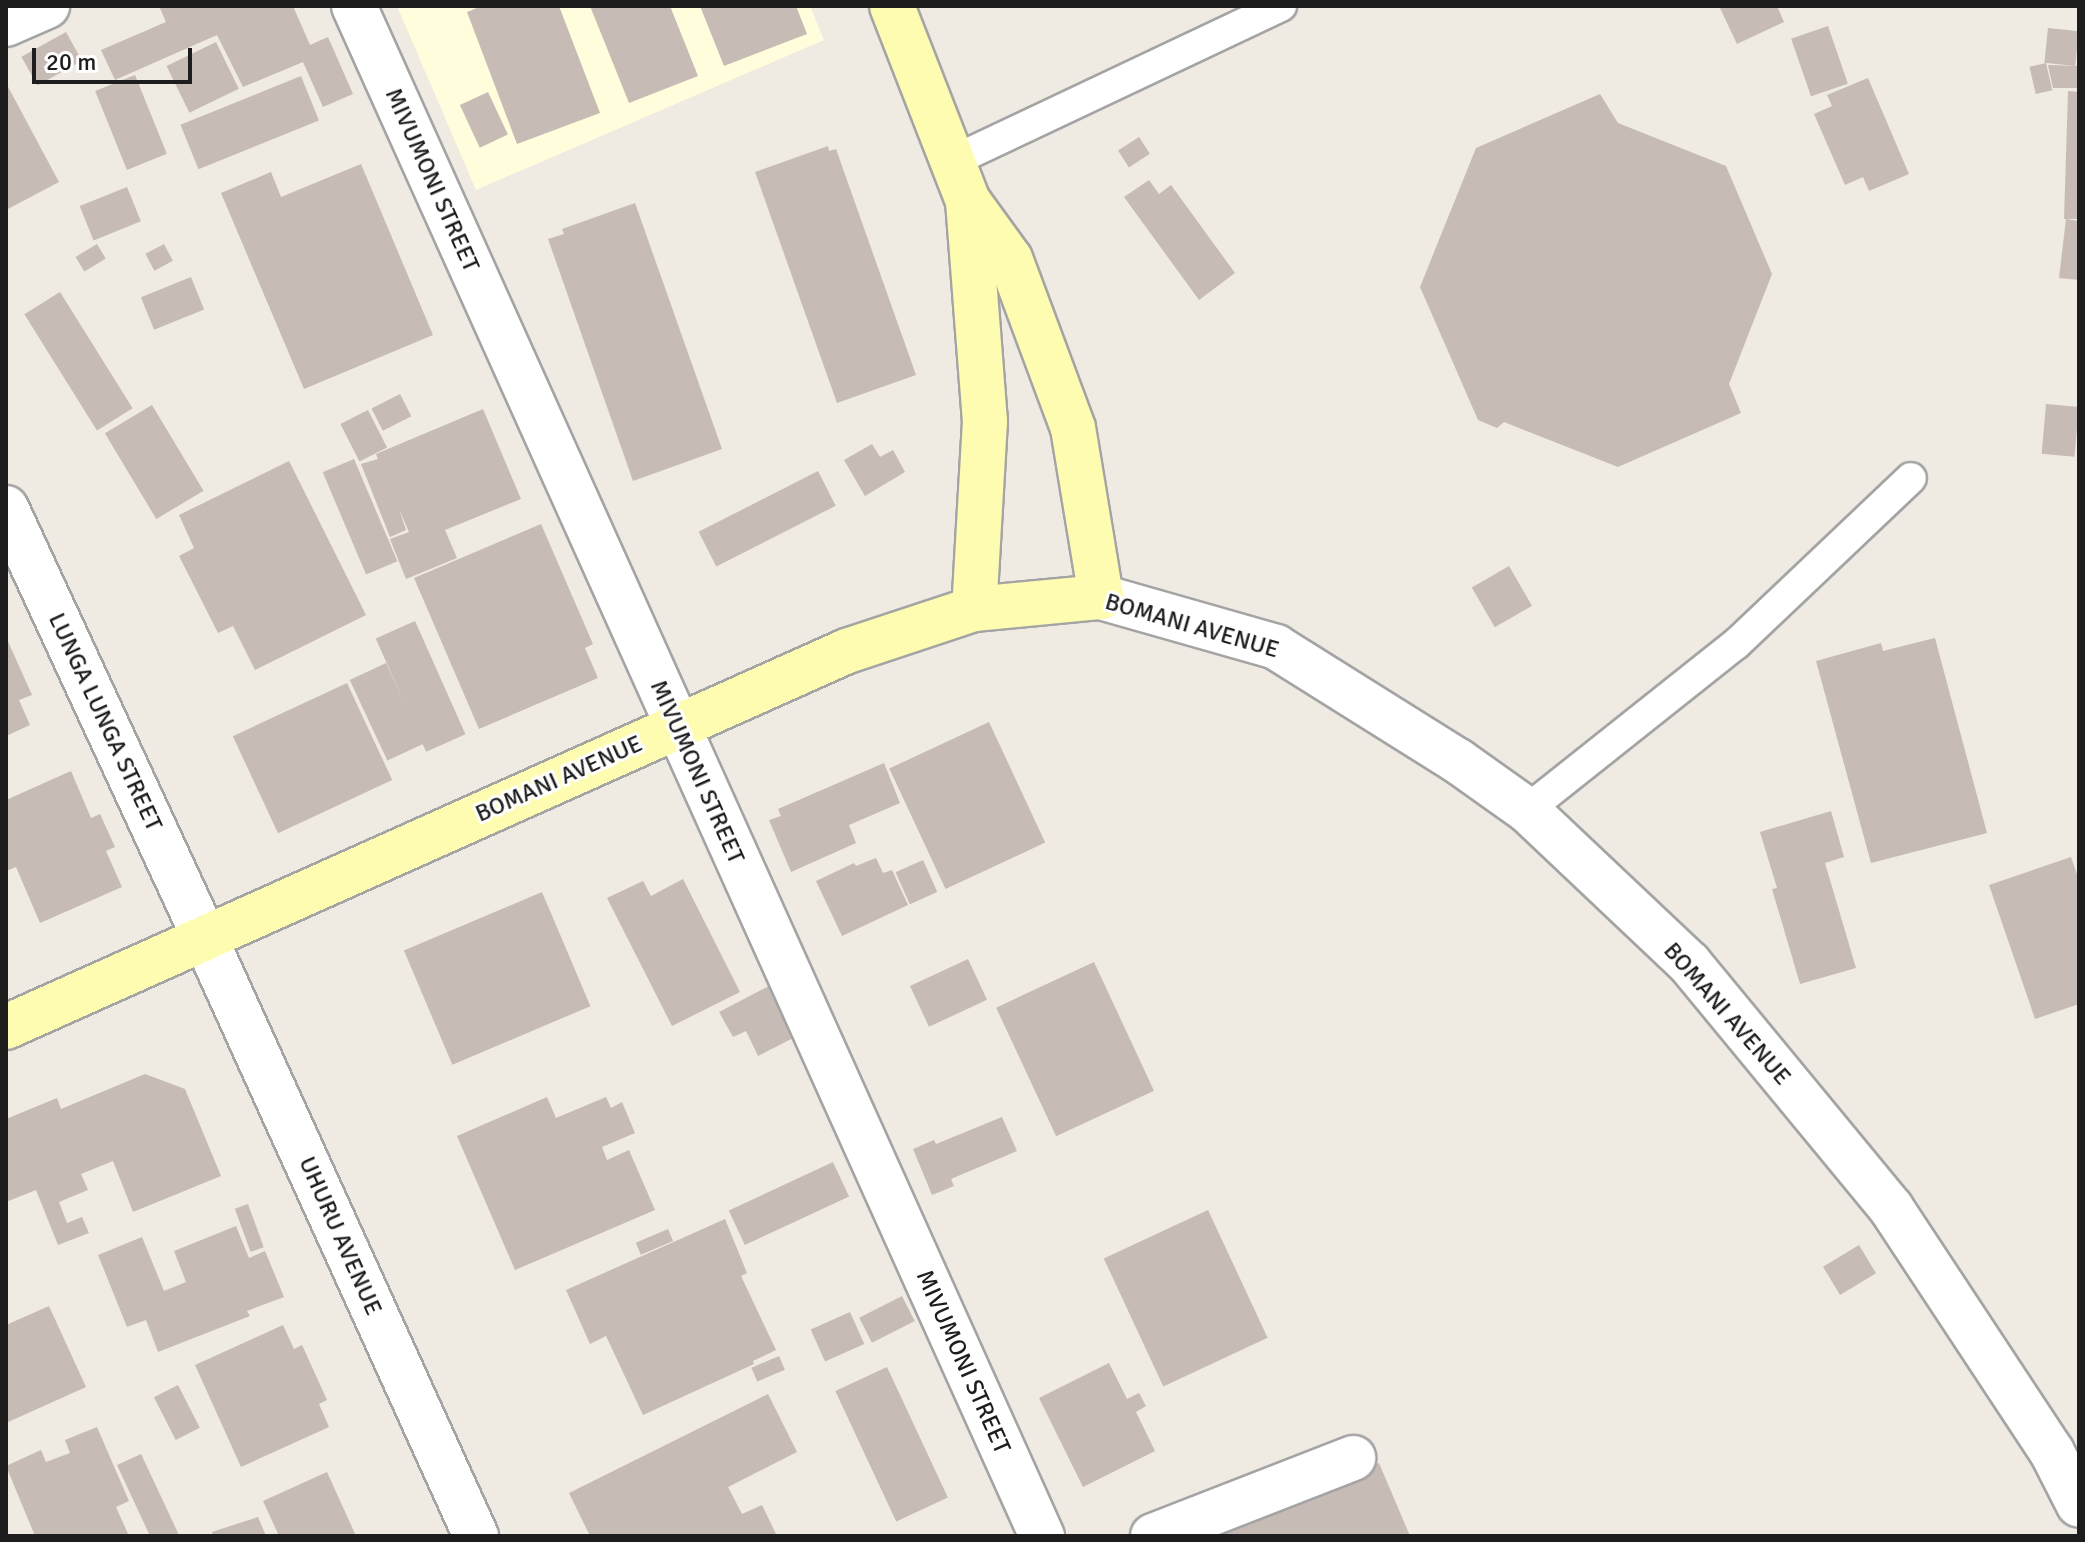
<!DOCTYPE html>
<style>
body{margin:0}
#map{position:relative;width:2085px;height:1542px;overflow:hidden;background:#efeae2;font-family:Signika,sans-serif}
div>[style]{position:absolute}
.education>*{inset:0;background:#fffddb}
.building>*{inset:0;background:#c7bbb5;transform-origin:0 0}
.roads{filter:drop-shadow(2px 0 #a4a4a4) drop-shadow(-2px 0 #a4a4a4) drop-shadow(0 2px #a4a4a4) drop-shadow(0 -2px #a4a4a4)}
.service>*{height:30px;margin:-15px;padding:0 15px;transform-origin:15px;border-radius:15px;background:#fff}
.minor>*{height:44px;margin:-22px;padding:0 22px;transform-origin:22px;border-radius:22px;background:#fff}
.tertiary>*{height:44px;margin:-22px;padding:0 22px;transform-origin:22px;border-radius:22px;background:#fff}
.secondary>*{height:44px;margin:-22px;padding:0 22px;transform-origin:22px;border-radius:22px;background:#fefcb1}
span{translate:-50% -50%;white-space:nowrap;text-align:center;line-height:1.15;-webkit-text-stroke:6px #fff;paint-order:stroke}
.street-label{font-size:24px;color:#1d1d1d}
.frame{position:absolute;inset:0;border:8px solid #1d1d1d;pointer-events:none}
.scale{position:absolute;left:32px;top:48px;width:160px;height:36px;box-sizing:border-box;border:4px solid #1d1d1d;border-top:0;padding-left:10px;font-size:24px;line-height:28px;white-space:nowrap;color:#1d1d1d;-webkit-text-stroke:6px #fff;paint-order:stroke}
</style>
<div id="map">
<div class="education">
<i style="clip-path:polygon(397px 6px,810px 6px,824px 40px,476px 190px)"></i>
</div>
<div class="building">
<i style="clip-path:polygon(159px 6px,293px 6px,310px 45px,328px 37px,353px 94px,323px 107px,303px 62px,243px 87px,217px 35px,115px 80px,101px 50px,166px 22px)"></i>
<i style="clip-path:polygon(482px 6px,559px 6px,600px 113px,517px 144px,467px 12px)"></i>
<i style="clip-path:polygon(590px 6px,670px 6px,698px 76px,629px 103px)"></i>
<i style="clip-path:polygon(700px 6px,796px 6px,807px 34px,724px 66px)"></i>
<i style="clip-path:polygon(1719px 6px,1777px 6px,1784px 22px,1737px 44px)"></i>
<i style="left:1828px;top:26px;width:61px;height:39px;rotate:71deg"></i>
<i style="left:2048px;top:28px;width:31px;height:35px;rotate:6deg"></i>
<i style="left:66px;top:32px;width:33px;height:51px;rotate:61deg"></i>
<i style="left:216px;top:42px;width:52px;height:55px;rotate:64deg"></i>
<i style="left:2046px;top:63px;width:28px;height:17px;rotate:77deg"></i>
<i style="clip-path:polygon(2048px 65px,2079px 66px,2079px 88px,2053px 88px)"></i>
<i style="left:135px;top:75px;width:85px;height:43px;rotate:68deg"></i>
<i style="left:301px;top:76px;width:48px;height:130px;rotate:68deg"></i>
<i style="clip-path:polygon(1868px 78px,1909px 174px,1869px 191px,1863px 177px,1845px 185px,1814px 114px,1832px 106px,1827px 95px)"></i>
<i style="clip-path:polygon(6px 83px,59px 182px,6px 210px)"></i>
<i style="clip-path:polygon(2068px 91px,2079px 92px,2079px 219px,2064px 219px)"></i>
<i style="left:488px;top:92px;width:47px;height:31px;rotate:65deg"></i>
<i style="clip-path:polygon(1600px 94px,1618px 123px,1726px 166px,1772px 274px,1729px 384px,1741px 413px,1618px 467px,1504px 422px,1497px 428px,1478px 420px,1420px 287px,1476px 148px)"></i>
<i style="left:1139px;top:137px;width:20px;height:25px;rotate:57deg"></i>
<i style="clip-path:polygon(828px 146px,829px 151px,836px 149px,916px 375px,837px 403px,755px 172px)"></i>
<i style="clip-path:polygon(361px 164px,433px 335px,304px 389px,221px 193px,271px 172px,281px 197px)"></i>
<i style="clip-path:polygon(1149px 180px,1159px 194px,1171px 185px,1235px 273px,1199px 300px,1124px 197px)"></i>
<i style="left:127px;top:187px;width:37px;height:51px;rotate:68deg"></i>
<i style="clip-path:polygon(635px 203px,722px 449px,633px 481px,548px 239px,564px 234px,562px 229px)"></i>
<i style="clip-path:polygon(2066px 219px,2079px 221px,2079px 280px,2059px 278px)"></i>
<i style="left:97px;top:244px;width:17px;height:25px;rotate:59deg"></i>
<i style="left:164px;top:244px;width:19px;height:21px;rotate:62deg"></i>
<i style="left:191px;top:277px;width:35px;height:54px;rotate:68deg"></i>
<i style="left:60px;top:292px;width:137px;height:42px;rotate:58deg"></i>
<i style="left:400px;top:394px;width:25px;height:32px;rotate:63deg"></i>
<i style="left:2046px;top:404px;width:33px;height:50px;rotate:5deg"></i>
<i style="left:152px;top:405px;width:100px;height:55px;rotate:59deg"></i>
<i style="clip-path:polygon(483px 409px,521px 499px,445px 530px,457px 558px,406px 579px,390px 539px,409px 532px,399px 509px,406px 530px,390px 537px,361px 464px,378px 459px,376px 454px)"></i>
<i style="left:368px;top:410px;width:42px;height:31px;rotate:63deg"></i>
<i style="clip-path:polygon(872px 444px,880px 457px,893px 450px,905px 472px,865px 496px,844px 460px)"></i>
<i style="left:354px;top:459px;width:111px;height:34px;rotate:67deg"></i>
<i style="clip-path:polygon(289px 461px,366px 615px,255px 670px,233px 626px,218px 633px,179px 556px,194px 548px,179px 515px)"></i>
<i style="left:818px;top:471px;width:39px;height:134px;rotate:63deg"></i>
<i style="clip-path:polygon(541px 524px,593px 644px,585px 648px,598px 678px,479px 729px,414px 578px)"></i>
<i style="left:1509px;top:566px;width:46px;height:43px;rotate:60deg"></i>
<i style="left:415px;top:621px;width:124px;height:43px;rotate:66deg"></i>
<i style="clip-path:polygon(6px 637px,32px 695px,19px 700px,30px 725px,6px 736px)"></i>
<i style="clip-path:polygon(1935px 638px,1987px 833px,1871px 863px,1816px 661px,1881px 643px,1883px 651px)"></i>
<i style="left:386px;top:663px;width:89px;height:40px;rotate:65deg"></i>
<i style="left:347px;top:683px;width:107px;height:126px;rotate:65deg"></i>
<i style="left:989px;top:722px;width:133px;height:110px;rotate:65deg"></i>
<i style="clip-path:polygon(884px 763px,900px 803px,849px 825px,856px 843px,791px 872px,769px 820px,781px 816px,778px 809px)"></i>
<i style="clip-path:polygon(71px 771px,91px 818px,100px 814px,115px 847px,106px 851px,122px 887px,40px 923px,16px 867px,6px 871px,6px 800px)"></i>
<i style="clip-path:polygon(1831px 811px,1844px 857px,1825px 863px,1856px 968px,1800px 984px,1772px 889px,1777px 888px,1760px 832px)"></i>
<i style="clip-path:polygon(2071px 857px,2079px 880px,2079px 1004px,2035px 1019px,1989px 885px)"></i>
<i style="clip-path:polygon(876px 858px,883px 873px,892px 870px,908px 905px,842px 936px,816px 881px,854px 863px,856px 866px)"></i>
<i style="left:923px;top:860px;width:35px;height:30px;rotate:66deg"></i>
<i style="clip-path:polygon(683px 879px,740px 992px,672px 1026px,607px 898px,643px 881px,651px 896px)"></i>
<i style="left:542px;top:892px;width:124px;height:150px;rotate:67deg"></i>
<i style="left:968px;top:959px;width:45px;height:64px;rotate:65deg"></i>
<i style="left:1094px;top:962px;width:142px;height:108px;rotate:65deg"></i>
<i style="clip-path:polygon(769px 986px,795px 1037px,758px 1056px,746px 1031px,733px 1037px,719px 1012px)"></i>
<i style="clip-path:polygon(145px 1074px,185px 1089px,221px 1176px,133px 1212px,113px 1161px,81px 1174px,88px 1190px,59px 1202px,67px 1223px,82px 1217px,89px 1233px,58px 1245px,36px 1190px,6px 1202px,6px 1119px,57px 1098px,61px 1109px)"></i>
<i style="clip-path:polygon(547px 1097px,556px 1118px,606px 1097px,611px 1108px,622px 1102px,635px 1133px,602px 1147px,607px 1160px,629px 1150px,655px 1210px,515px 1270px,457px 1136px)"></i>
<i style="clip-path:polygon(1002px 1117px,1017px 1151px,951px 1179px,954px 1186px,932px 1195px,913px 1149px,934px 1140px,936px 1144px)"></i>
<i style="left:833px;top:1162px;width:38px;height:115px;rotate:65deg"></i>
<i style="left:248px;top:1204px;width:46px;height:14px;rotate:70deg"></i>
<i style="left:1208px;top:1210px;width:141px;height:115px;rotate:65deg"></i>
<i style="clip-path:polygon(725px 1219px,747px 1273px,741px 1276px,776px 1350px,753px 1361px,754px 1364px,643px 1415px,606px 1336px,590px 1344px,566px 1290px)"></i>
<i style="clip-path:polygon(236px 1226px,249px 1258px,265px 1251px,284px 1297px,247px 1311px,250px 1316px,158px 1352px,146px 1320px,127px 1327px,98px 1255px,142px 1237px,164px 1291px,186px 1282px,174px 1251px)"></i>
<i style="left:668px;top:1229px;width:13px;height:35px;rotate:67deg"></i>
<i style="left:1859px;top:1245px;width:33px;height:42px;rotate:59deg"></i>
<i style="left:902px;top:1296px;width:28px;height:48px;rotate:63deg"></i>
<i style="clip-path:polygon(49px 1306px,86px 1387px,6px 1423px,6px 1325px)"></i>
<i style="left:850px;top:1312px;width:35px;height:43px;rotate:66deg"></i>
<i style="clip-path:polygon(283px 1325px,294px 1349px,302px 1345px,327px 1400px,319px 1404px,329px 1427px,241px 1467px,195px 1365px)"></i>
<i style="left:779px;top:1356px;width:15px;height:30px;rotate:67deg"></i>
<i style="clip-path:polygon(1109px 1363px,1127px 1399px,1139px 1393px,1146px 1406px,1136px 1412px,1155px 1451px,1083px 1487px,1039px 1398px)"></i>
<i style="left:887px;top:1367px;width:144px;height:57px;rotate:65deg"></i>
<i style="left:178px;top:1385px;width:48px;height:27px;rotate:63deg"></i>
<i style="clip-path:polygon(768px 1394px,797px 1452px,728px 1487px,742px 1514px,762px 1505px,777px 1536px,590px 1536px,569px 1493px)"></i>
<i style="clip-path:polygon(97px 1427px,129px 1501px,116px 1507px,129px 1536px,35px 1536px,6px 1466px,41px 1450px,46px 1462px,70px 1453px,65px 1440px)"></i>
<i style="clip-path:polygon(141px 1454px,179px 1535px,177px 1536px,150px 1536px,117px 1465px)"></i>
<i style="clip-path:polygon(1379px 1463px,1410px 1536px,1207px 1536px)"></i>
<i style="clip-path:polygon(327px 1472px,356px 1536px,279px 1536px,263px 1501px)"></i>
<i style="clip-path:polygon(258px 1517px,266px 1536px,213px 1536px,212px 1532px)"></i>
</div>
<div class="roads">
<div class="service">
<i style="left:953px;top:161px;width:363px;rotate:-25.3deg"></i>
<i style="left:1527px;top:810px;width:267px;rotate:-38.5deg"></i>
<i style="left:1736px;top:644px;width:241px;rotate:-43.5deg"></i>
</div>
<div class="minor">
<i style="left:354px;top:6px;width:1678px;rotate:65.79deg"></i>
<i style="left:6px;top:24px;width:45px;rotate:-23.7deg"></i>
<i style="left:6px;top:508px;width:472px;rotate:65.2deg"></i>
<i style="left:1101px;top:597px;width:182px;rotate:15.9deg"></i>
<i style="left:1276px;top:647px;width:215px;rotate:32.1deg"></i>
<i style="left:1458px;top:761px;width:85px;rotate:35.4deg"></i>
<i style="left:1527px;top:810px;width:223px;rotate:43.4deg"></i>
<i style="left:1689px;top:963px;width:318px;rotate:50.5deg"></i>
<i style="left:1891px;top:1208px;width:292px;rotate:56.6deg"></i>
<i style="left:2052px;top:1452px;width:59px;rotate:63deg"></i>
<i style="left:1153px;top:1536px;width:215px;rotate:-21.3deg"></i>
</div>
<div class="tertiary">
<i style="left:204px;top:936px;width:659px;rotate:65.61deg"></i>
</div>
<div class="secondary">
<i style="left:968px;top:201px;width:221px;rotate:85.6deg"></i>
<i style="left:985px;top:421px;width:188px;rotate:93.3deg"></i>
<i style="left:6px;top:1027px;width:921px;rotate:-24.09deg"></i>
<i style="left:847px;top:651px;width:134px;rotate:-18.3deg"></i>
<i style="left:974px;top:609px;width:128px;rotate:-5.4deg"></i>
<i style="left:1101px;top:597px;width:171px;rotate:-99.4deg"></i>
<i style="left:1073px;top:428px;width:180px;rotate:-110.4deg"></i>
<i style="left:1010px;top:259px;width:72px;rotate:-125.9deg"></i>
<i style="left:968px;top:201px;width:209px;rotate:-111.3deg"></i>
</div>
</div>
<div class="street-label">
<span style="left:432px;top:180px;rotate:66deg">MIVUMONI STREET</span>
<span style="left:1192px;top:626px;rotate:16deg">BOMANI AVENUE</span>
<span style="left:105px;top:722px;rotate:65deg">LUNGA LUNGA STREET</span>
<span style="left:697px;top:772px;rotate:66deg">MIVUMONI STREET</span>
<span style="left:559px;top:779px;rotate:-24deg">BOMANI AVENUE</span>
<span style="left:1727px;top:1014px;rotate:49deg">BOMANI AVENUE</span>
<span style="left:340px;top:1236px;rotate:66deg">UHURU AVENUE</span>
<span style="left:963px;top:1362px;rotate:66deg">MIVUMONI STREET</span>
</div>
<div class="frame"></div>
<div class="scale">20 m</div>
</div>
